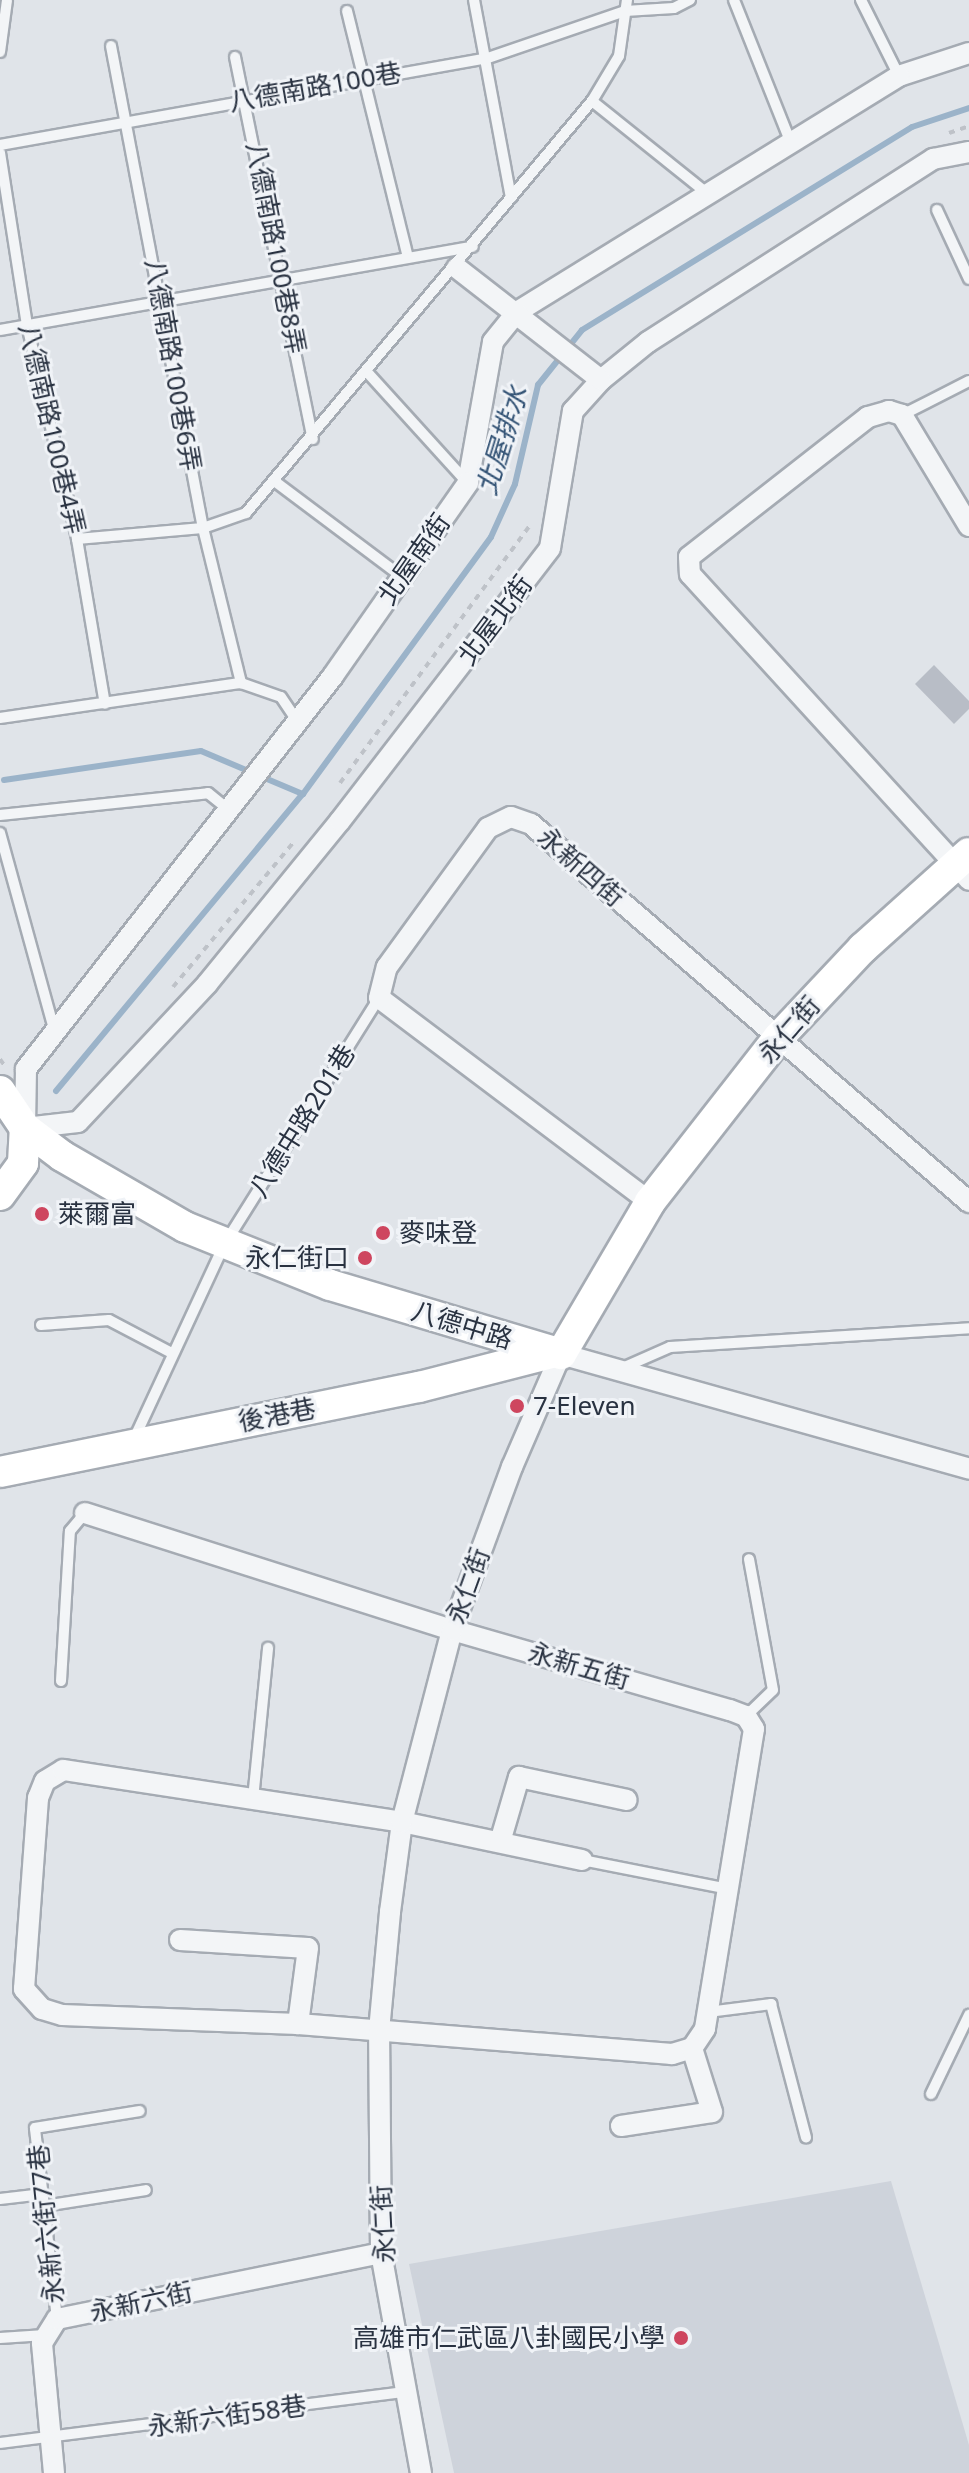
<!DOCTYPE html>
<meta charset="utf-8">
<style>
body{margin:0}
#map{position:relative;width:969px;height:2473px;overflow:hidden;background:#e0e4e9;font-family:"Noto Sans","Noto Sans TC",sans-serif}
div>[style]{position:absolute}
.built>*{inset:0;background:#ced3db}
.stream>*{height:6px;margin:-3px;padding:0 3px;transform-origin:3px;border-radius:3px;background:#9bb3c9}
.building>*{inset:0;background:#b8bdc6}
.path>*{height:4px;margin-top:-2px;transform-origin:0;background:repeating-linear-gradient(90deg,#bec2c8 0 6px,transparent 0 12px)}
.roads{filter:drop-shadow(2px 0 #a5abb3) drop-shadow(-2px 0 #a5abb3) drop-shadow(0 2px #a5abb3) drop-shadow(0 -2px #a5abb3)}
.lane>*{height:10px;margin:-5px;padding:0 5px;transform-origin:5px;border-radius:5px;background:#f3f5f7}
.street>*{height:20px;margin:-10px;padding:0 10px;transform-origin:10px;border-radius:10px;background:#f3f5f7}
.secondary>*{height:30px;margin:-15px;padding:0 15px;transform-origin:15px;border-radius:15px;background:#fff}
.dots>*{width:22px;height:22px;translate:-50% -50%;box-sizing:border-box;border:4px solid #f0f3f7;border-radius:50%}
span{translate:-50% -50%;white-space:nowrap;text-align:center;line-height:1.15;-webkit-text-stroke:6px #f0f3f7;paint-order:stroke}
.street-label{font-size:26px;color:#293241}
.poi-label{font-size:26px;color:#293241}
.left{translate:0 -50%;text-align:left}
.right{translate:-100% -50%;text-align:right}
.water-label{font-size:28px;color:#335375;font-style:italic}
</style>
<div id="map">
<div class="built">
<i style="clip-path:polygon(891px 2181px,969px 2445px,969px 2473px,454px 2473px,409px 2264px)"></i>
</div>
<div class="stream">
<i style="left:4px;top:780px;width:199px;rotate:-8.4deg"></i>
<i style="left:201px;top:751px;width:111px;rotate:22.9deg"></i>
<i style="left:56px;top:1091px;width:386px;rotate:-50.3deg"></i>
<i style="left:303px;top:794px;width:318px;rotate:-53.8deg"></i>
<i style="left:491px;top:537px;width:58px;rotate:-65.6deg"></i>
<i style="left:515px;top:484px;width:102px;rotate:-76.9deg"></i>
<i style="left:538px;top:385px;width:70px;rotate:-51.3deg"></i>
<i style="left:582px;top:330px;width:387px;rotate:-31.6deg"></i>
<i style="left:912px;top:127px;width:60px;rotate:-18.4deg"></i>
</div>
<div class="building">
<i style="clip-path:polygon(934px 665px,969px 701px,969px 709px,954px 724px,915px 684px)"></i>
</div>
<div class="path">
<i style="left:949px;top:133px;width:21px;rotate:-19deg"></i>
<i style="left:340px;top:783px;width:323px;rotate:-53.6deg"></i>
<i style="left:173px;top:987px;width:187px;rotate:-50.2deg"></i>
<i style="left:0;top:1059px;width:11px;rotate:56deg"></i>
</div>
<div class="roads">
<div class="lane">
<i style="left:474px;top:0;width:201px;rotate:79.4deg"></i>
<i style="left:734px;top:0;width:152px;rotate:68.3deg"></i>
<i style="left:861px;top:0;width:85px;rotate:63.4deg"></i>
<i style="left:347px;top:11px;width:254px;rotate:76.1deg"></i>
<i style="left:111px;top:46px;width:491px;rotate:79.2deg"></i>
<i style="left:203px;top:528px;width:160px;rotate:76.2deg"></i>
<i style="left:0;top:52px;width:52px;rotate:-82.3deg"></i>
<i style="left:235px;top:57px;width:390px;rotate:78.5deg"></i>
<i style="left:592px;top:101px;width:149px;rotate:38.7deg"></i>
<i style="left:0;top:145px;width:493px;rotate:-10.1deg"></i>
<i style="left:485px;top:59px;width:148px;rotate:-18.9deg"></i>
<i style="left:625px;top:11px;width:49px;rotate:-3.5deg"></i>
<i style="left:674px;top:8px;width:18px;rotate:-27deg"></i>
<i style="left:0;top:153px;width:174px;rotate:81.1deg"></i>
<i style="left:27px;top:325px;width:220px;rotate:76.8deg"></i>
<i style="left:77px;top:539px;width:167px;rotate:80.4deg"></i>
<i style="left:937px;top:210px;width:76px;rotate:65.1deg"></i>
<i style="left:0;top:330px;width:480px;rotate:-10deg"></i>
<i style="left:368px;top:373px;width:146px;rotate:47.8deg"></i>
<i style="left:902px;top:415px;width:75px;rotate:-26.9deg"></i>
<i style="left:277px;top:483px;width:155px;rotate:36.9deg"></i>
<i style="left:77px;top:539px;width:126px;rotate:-5deg"></i>
<i style="left:203px;top:528px;width:46px;rotate:-19.2deg"></i>
<i style="left:246px;top:513px;width:538px;rotate:-49.98deg"></i>
<i style="left:592px;top:101px;width:52px;rotate:-59deg"></i>
<i style="left:619px;top:56px;width:57px;rotate:-81.9deg"></i>
<i style="left:0;top:718px;width:244px;rotate:-8.3deg"></i>
<i style="left:241px;top:683px;width:42px;rotate:19.3deg"></i>
<i style="left:281px;top:697px;width:30px;rotate:56deg"></i>
<i style="left:0;top:815px;width:209px;rotate:-6deg"></i>
<i style="left:208px;top:793px;width:26px;rotate:39deg"></i>
<i style="left:0;top:833px;width:203px;rotate:74.6deg"></i>
<i style="left:41px;top:1325px;width:68px;rotate:-4.2deg"></i>
<i style="left:109px;top:1320px;width:69px;rotate:27.7deg"></i>
<i style="left:620px;top:1369px;width:55px;rotate:-23.7deg"></i>
<i style="left:670px;top:1347px;width:300px;rotate:-3.6deg"></i>
<i style="left:133px;top:1441px;width:216px;rotate:-65.1deg"></i>
<i style="left:224px;top:1245px;width:292px;rotate:-57.9deg"></i>
<i style="left:61px;top:1681px;width:150px;rotate:-86.6deg"></i>
<i style="left:70px;top:1531px;width:23px;rotate:-50deg"></i>
<i style="left:746px;top:1716px;width:37px;rotate:-44deg"></i>
<i style="left:773px;top:1690px;width:133px;rotate:-100.4deg"></i>
<i style="left:253px;top:1799px;width:152px;rotate:-84.3deg"></i>
<i style="left:582px;top:1860px;width:149px;rotate:11.2deg"></i>
<i style="left:708px;top:2012px;width:64px;rotate:-7.2deg"></i>
<i style="left:771px;top:2004px;width:138px;rotate:75.3deg"></i>
<i style="left:931px;top:2094px;width:88px;rotate:-64.3deg"></i>
<i style="left:0;top:2199px;width:43px;rotate:-6.6deg"></i>
<i style="left:44px;top:2206px;width:103px;rotate:-8.9deg"></i>
<i style="left:57px;top:2319px;width:192px;rotate:-96.6deg"></i>
<i style="left:35px;top:2128px;width:106px;rotate:-9.2deg"></i>
<i style="left:0;top:2338px;width:45px;rotate:-3.8deg"></i>
<i style="left:0;top:2443px;width:409px;rotate:-7.2deg"></i>
</div>
<div class="street">
<i style="left:969px;top:53px;width:74px;rotate:161.8deg"></i>
<i style="left:899px;top:76px;width:449px;rotate:148.3deg"></i>
<i style="left:517px;top:312px;width:38px;rotate:129deg"></i>
<i style="left:493px;top:342px;width:143px;rotate:100.1deg"></i>
<i style="left:468px;top:483px;width:236px;rotate:125deg"></i>
<i style="left:333px;top:676px;width:499px;rotate:128deg"></i>
<i style="left:26px;top:1069px;width:59px;rotate:91deg"></i>
<i style="left:25px;top:1128px;width:53px;rotate:-6.5deg"></i>
<i style="left:78px;top:1122px;width:189px;rotate:-46.9deg"></i>
<i style="left:207px;top:984px;width:210px;rotate:-50.8deg"></i>
<i style="left:340px;top:821px;width:344px;rotate:-52.4deg"></i>
<i style="left:550px;top:548px;width:139px;rotate:-80.5deg"></i>
<i style="left:573px;top:411px;width:42px;rotate:-47.9deg"></i>
<i style="left:601px;top:380px;width:60px;rotate:-39deg"></i>
<i style="left:648px;top:342px;width:339px;rotate:-32.7deg"></i>
<i style="left:933px;top:159px;width:37px;rotate:-11deg"></i>
<i style="left:457px;top:268px;width:182px;rotate:37.9deg"></i>
<i style="left:969px;top:526px;width:130px;rotate:-121.1deg"></i>
<i style="left:902px;top:415px;width:14px;rotate:-163deg"></i>
<i style="left:889px;top:411px;width:22px;rotate:164deg"></i>
<i style="left:868px;top:417px;width:227px;rotate:142deg"></i>
<i style="left:689px;top:557px;width:17px;rotate:87deg"></i>
<i style="left:690px;top:574px;width:414px;rotate:47.6deg"></i>
<i style="left:650px;top:1202px;width:339px;rotate:-143deg"></i>
<i style="left:379px;top:998px;width:32px;rotate:-76deg"></i>
<i style="left:387px;top:967px;width:172px;rotate:-54deg"></i>
<i style="left:488px;top:828px;width:25px;rotate:-26deg"></i>
<i style="left:511px;top:817px;width:21px;rotate:19deg"></i>
<i style="left:531px;top:824px;width:579px;rotate:40.79deg"></i>
<i style="left:85px;top:1513px;width:385px;rotate:17.7deg"></i>
<i style="left:452px;top:1630px;width:289px;rotate:16.1deg"></i>
<i style="left:730px;top:1710px;width:17px;rotate:21deg"></i>
<i style="left:746px;top:1716px;width:15px;rotate:58deg"></i>
<i style="left:754px;top:1729px;width:304px;rotate:99.3deg"></i>
<i style="left:705px;top:2029px;width:23px;rotate:124deg"></i>
<i style="left:692px;top:2048px;width:21px;rotate:163deg"></i>
<i style="left:672px;top:2054px;width:375px;rotate:-175.4deg"></i>
<i style="left:298px;top:2024px;width:236px;rotate:-177.8deg"></i>
<i style="left:62px;top:2015px;width:21px;rotate:-163deg"></i>
<i style="left:42px;top:2009px;width:27px;rotate:-132deg"></i>
<i style="left:24px;top:1989px;width:192px;rotate:-85.8deg"></i>
<i style="left:38px;top:1798px;width:18px;rotate:-68deg"></i>
<i style="left:45px;top:1781px;width:21px;rotate:-31deg"></i>
<i style="left:63px;top:1770px;width:343px;rotate:8.7deg"></i>
<i style="left:402px;top:1822px;width:184px;rotate:11.9deg"></i>
<i style="left:500px;top:1842px;width:68px;rotate:-73.7deg"></i>
<i style="left:519px;top:1777px;width:110px;rotate:12deg"></i>
<i style="left:180px;top:1940px;width:128px;rotate:3.6deg"></i>
<i style="left:308px;top:1948px;width:77px;rotate:97.5deg"></i>
<i style="left:621px;top:2126px;width:92px;rotate:-8.7deg"></i>
<i style="left:712px;top:2112px;width:67px;rotate:-107.4deg"></i>
<i style="left:54px;top:2473px;width:131px;rotate:-95.3deg"></i>
<i style="left:42px;top:2343px;width:28px;rotate:-58deg"></i>
<i style="left:57px;top:2319px;width:331px;rotate:-11.5deg"></i>
<i style="left:421px;top:2473px;width:224px;rotate:-100.3deg"></i>
<i style="left:381px;top:2253px;width:222px;rotate:-90.5deg"></i>
<i style="left:379px;top:2031px;width:120px;rotate:-84.7deg"></i>
<i style="left:390px;top:1912px;width:91px;rotate:-82.4deg"></i>
<i style="left:402px;top:1822px;width:198px;rotate:-75.4deg"></i>
<i style="left:452px;top:1630px;width:174px;rotate:-69.8deg"></i>
<i style="left:512px;top:1467px;width:123px;rotate:-66.6deg"></i>
<i style="left:561px;top:1354px;width:424px;rotate:15.7deg"></i>
</div>
<div class="secondary">
<i style="left:0;top:1091px;width:45px;rotate:56deg"></i>
<i style="left:25px;top:1128px;width:46px;rotate:37.1deg"></i>
<i style="left:62px;top:1156px;width:142px;rotate:30deg"></i>
<i style="left:185px;top:1227px;width:156px;rotate:21.8deg"></i>
<i style="left:330px;top:1285px;width:241px;rotate:16.6deg"></i>
<i style="left:561px;top:1354px;width:176px;rotate:-59.6deg"></i>
<i style="left:650px;top:1202px;width:209px;rotate:-52deg"></i>
<i style="left:779px;top:1037px;width:122px;rotate:-46.7deg"></i>
<i style="left:863px;top:948px;width:142px;rotate:-41.9deg"></i>
<i style="left:0;top:1195px;width:39px;rotate:-54deg"></i>
<i style="left:23px;top:1163px;width:35px;rotate:-87deg"></i>
<i style="left:0;top:1472px;width:428px;rotate:-11.5deg"></i>
<i style="left:419px;top:1387px;width:136px;rotate:-14.4deg"></i>
</div>
</div>
<div class="dots">
<i style="left:42px;top:1214px;background:#ce465f"></i>
<i style="left:383px;top:1233px;background:#ce465f"></i>
<i style="left:365px;top:1258px;background:#ce465f"></i>
<i style="left:517px;top:1406px;background:#ce465f"></i>
<i style="left:681px;top:2338px;background:#ce465f"></i>
</div>
<div class="street-label">
<span style="left:315px;top:87px;rotate:-10deg">八德南路100巷</span>
<span style="left:276px;top:248px;rotate:79deg">八德南路100巷8弄</span>
<span style="left:173px;top:365px;rotate:80deg">八德南路100巷6弄</span>
<span style="left:52px;top:429px;rotate:77deg">八德南路100巷4弄</span>
<span style="left:414px;top:559px;rotate:-55deg">北屋南街</span>
<span style="left:495px;top:620px;rotate:-53deg">北屋北街</span>
<span style="left:581px;top:867px;rotate:41deg">永新四街</span>
<span style="left:789px;top:1030px;rotate:-49deg">永仁街</span>
<span style="left:302px;top:1121px;rotate:-58deg">八德中路201巷</span>
<span style="left:462px;top:1325px;rotate:17deg">八德中路</span>
<span style="left:277px;top:1415px;rotate:-11deg">後港巷</span>
<span style="left:468px;top:1586px;rotate:-70deg">永仁街</span>
<span style="left:579px;top:1666px;rotate:16deg">永新五街</span>
<span style="left:46px;top:2224px;rotate:-96deg">永新六街77巷</span>
<span style="left:383px;top:2224px;rotate:-93deg">永仁街</span>
<span style="left:141px;top:2302px;rotate:-12deg">永新六街</span>
<span style="left:227px;top:2416px;rotate:-8deg">永新六街58巷</span>
</div>
<div class="poi-label">
<span class="left" style="left:58px;top:1214px">萊爾富</span>
<span class="left" style="left:399px;top:1233px">麥味登</span>
<span class="right" style="left:349px;top:1258px">永仁街口</span>
<span class="left" style="left:533px;top:1406px">7-Eleven</span>
<span class="right" style="left:665px;top:2338px">高雄市仁武區八卦國民小學</span>
</div>
<div class="water-label">
<span style="left:501px;top:440px;rotate:-73deg">北屋排水</span>
</div>
</div>
